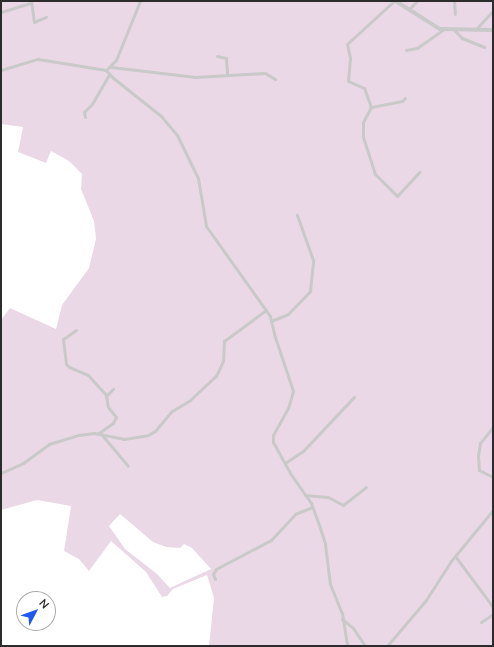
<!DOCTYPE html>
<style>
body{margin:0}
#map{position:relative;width:494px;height:647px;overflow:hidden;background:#fff;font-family:Mulish,sans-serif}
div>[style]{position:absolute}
.green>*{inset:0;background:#ebd8e6}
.minor>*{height:3px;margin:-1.5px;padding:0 1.5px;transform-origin:1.5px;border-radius:1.5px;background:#c9c9c9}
.tertiary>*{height:3.5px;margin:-1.75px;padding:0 1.75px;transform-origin:1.75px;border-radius:1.75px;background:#c9c9c9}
span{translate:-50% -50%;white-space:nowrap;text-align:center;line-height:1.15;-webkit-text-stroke:4px #fff;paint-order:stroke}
.frame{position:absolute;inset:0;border:2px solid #2c2c2c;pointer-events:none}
.north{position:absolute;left:16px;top:591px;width:40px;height:40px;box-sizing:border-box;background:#fff;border:1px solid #ababab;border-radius:50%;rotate:49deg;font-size:11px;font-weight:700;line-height:16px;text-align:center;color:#2c2c2c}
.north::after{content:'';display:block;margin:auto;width:14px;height:18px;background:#2159f0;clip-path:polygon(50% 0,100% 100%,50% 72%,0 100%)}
</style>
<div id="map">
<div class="green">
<i style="clip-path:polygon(evenodd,1px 1px,493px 1px,493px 646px,209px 646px,214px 598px,207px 575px,173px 589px,167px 596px,162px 597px,146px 572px,111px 541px,89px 571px,79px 559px,64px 551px,71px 506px,37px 500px,1px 510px,1px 320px,10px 308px,56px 329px,62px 305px,89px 268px,96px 239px,94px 221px,81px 189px,82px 174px,69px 161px,51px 151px,46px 163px,18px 152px,23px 127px,1px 124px,1px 1px,120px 514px,153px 542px,166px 547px,180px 548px,184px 544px,192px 548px,211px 569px,170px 588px,157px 574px,125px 549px,109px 526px,120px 514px)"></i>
</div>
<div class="minor">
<i style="left:31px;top:1px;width:21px;rotate:82deg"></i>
<i style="left:34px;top:22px;width:13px;rotate:-23deg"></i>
<i style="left:454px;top:1px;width:13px;rotate:86deg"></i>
<i style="left:409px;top:9px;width:11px;rotate:-45deg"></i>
<i style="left:1px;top:12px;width:31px;rotate:-17deg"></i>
<i style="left:475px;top:30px;width:26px;rotate:-47deg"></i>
<i style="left:455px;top:31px;width:10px;rotate:45deg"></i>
<i style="left:462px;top:38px;width:24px;rotate:22deg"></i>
<i style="left:406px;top:50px;width:11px;rotate:-10deg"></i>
<i style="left:417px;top:48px;width:32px;rotate:-35deg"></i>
<i style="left:217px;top:56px;width:9px;rotate:13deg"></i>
<i style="left:226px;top:58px;width:16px;rotate:86deg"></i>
<i style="left:111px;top:67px;width:85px;rotate:6.8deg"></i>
<i style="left:195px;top:77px;width:70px;rotate:-3.3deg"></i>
<i style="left:265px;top:73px;width:12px;rotate:31deg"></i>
<i style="left:1px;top:70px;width:39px;rotate:-17deg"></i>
<i style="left:38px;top:59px;width:69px;rotate:9.2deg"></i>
<i style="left:106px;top:70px;width:14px;rotate:-45deg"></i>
<i style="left:116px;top:60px;width:64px;rotate:-67.9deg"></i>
<i style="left:106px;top:70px;width:9px;rotate:49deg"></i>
<i style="left:112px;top:77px;width:63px;rotate:38.5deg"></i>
<i style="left:161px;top:116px;width:25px;rotate:50deg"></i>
<i style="left:177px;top:135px;width:48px;rotate:64deg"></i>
<i style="left:198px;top:178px;width:49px;rotate:80.5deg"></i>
<i style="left:206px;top:226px;width:110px;rotate:54.6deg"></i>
<i style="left:270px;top:316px;width:22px;rotate:77deg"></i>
<i style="left:275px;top:337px;width:57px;rotate:71.6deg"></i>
<i style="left:293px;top:391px;width:18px;rotate:106deg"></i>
<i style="left:288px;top:408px;width:31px;rotate:119deg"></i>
<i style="left:273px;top:435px;width:7px;rotate:90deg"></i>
<i style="left:273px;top:442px;width:35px;rotate:61deg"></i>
<i style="left:290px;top:473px;width:37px;rotate:55deg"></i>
<i style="left:311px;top:503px;width:23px;rotate:70deg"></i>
<i style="left:319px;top:525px;width:20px;rotate:72deg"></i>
<i style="left:325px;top:544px;width:40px;rotate:82.9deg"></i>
<i style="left:330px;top:584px;width:31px;rotate:68deg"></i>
<i style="left:342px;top:613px;width:33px;rotate:81deg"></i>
<i style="left:405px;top:98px;width:4px;rotate:135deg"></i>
<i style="left:402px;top:101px;width:32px;rotate:169deg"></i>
<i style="left:371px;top:107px;width:17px;rotate:118deg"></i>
<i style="left:363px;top:122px;width:15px;rotate:90deg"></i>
<i style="left:363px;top:137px;width:39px;rotate:72deg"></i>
<i style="left:375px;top:174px;width:31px;rotate:45deg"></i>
<i style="left:397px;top:196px;width:33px;rotate:-47deg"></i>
<i style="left:371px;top:107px;width:20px;rotate:-110deg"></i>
<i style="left:364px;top:88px;width:17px;rotate:-156deg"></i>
<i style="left:348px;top:81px;width:23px;rotate:-85deg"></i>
<i style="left:350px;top:58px;width:14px;rotate:-102deg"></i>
<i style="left:347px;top:44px;width:64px;rotate:-42.5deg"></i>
<i style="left:85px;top:117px;width:5px;rotate:-101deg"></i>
<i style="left:84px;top:112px;width:11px;rotate:-45deg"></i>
<i style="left:92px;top:104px;width:34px;rotate:-60deg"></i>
<i style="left:271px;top:321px;width:18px;rotate:-22deg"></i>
<i style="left:288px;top:314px;width:32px;rotate:-46deg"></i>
<i style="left:310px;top:291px;width:31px;rotate:-84deg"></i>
<i style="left:313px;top:260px;width:48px;rotate:-109.6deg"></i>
<i style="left:76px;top:330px;width:16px;rotate:145deg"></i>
<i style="left:63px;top:339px;width:25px;rotate:83deg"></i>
<i style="left:66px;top:364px;width:4px;rotate:45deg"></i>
<i style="left:69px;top:367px;width:21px;rotate:23deg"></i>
<i style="left:88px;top:375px;width:27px;rotate:48deg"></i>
<i style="left:106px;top:395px;width:12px;rotate:81deg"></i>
<i style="left:108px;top:407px;width:13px;rotate:51deg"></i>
<i style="left:116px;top:417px;width:7px;rotate:117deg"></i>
<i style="left:113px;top:423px;width:19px;rotate:145deg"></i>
<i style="left:106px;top:396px;width:10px;rotate:-45deg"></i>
<i style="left:493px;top:427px;width:21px;rotate:129deg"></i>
<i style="left:480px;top:443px;width:13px;rotate:99deg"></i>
<i style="left:478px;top:456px;width:14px;rotate:86deg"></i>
<i style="left:479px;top:470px;width:16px;rotate:27deg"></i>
<i style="left:102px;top:435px;width:40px;rotate:50deg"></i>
<i style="left:285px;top:463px;width:23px;rotate:-34deg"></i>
<i style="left:304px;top:450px;width:73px;rotate:-46.7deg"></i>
<i style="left:1px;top:473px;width:24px;rotate:-24deg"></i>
<i style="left:23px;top:463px;width:32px;rotate:-36deg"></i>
<i style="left:49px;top:444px;width:31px;rotate:-17deg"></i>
<i style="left:79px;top:435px;width:15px;rotate:-8deg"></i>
<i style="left:94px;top:433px;width:31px;rotate:11deg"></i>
<i style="left:124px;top:439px;width:24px;rotate:-9deg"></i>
<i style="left:148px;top:435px;width:8px;rotate:-30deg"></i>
<i style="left:155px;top:431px;width:26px;rotate:-50deg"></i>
<i style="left:172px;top:411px;width:21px;rotate:-31deg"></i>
<i style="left:190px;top:400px;width:35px;rotate:-43deg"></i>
<i style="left:216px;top:376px;width:17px;rotate:-65deg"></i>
<i style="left:223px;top:361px;width:20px;rotate:-87deg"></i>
<i style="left:224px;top:341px;width:52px;rotate:-36.4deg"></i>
<i style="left:305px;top:495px;width:23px;rotate:5deg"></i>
<i style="left:328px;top:497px;width:17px;rotate:28deg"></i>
<i style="left:343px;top:505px;width:29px;rotate:-38deg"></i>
<i style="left:455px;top:556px;width:64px;rotate:53.3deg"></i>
<i style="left:215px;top:579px;width:5px;rotate:-112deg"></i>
<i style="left:213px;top:574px;width:6px;rotate:-59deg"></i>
<i style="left:216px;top:569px;width:62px;rotate:-27.8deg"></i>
<i style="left:271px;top:540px;width:35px;rotate:-47deg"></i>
<i style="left:295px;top:514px;width:18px;rotate:-22deg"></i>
<i style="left:342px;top:619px;width:14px;rotate:39deg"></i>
<i style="left:353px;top:628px;width:22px;rotate:56deg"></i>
<i style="left:481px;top:622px;width:14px;rotate:-34deg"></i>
<i style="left:387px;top:646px;width:60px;rotate:-49.7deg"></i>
<i style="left:426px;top:600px;width:46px;rotate:-57.3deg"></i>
<i style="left:451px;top:561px;width:66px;rotate:-50.5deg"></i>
</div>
<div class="tertiary">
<i style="left:396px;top:1px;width:52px;rotate:32.5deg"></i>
<i style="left:440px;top:29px;width:53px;rotate:1.1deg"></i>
</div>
<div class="frame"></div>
<div class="north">N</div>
</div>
